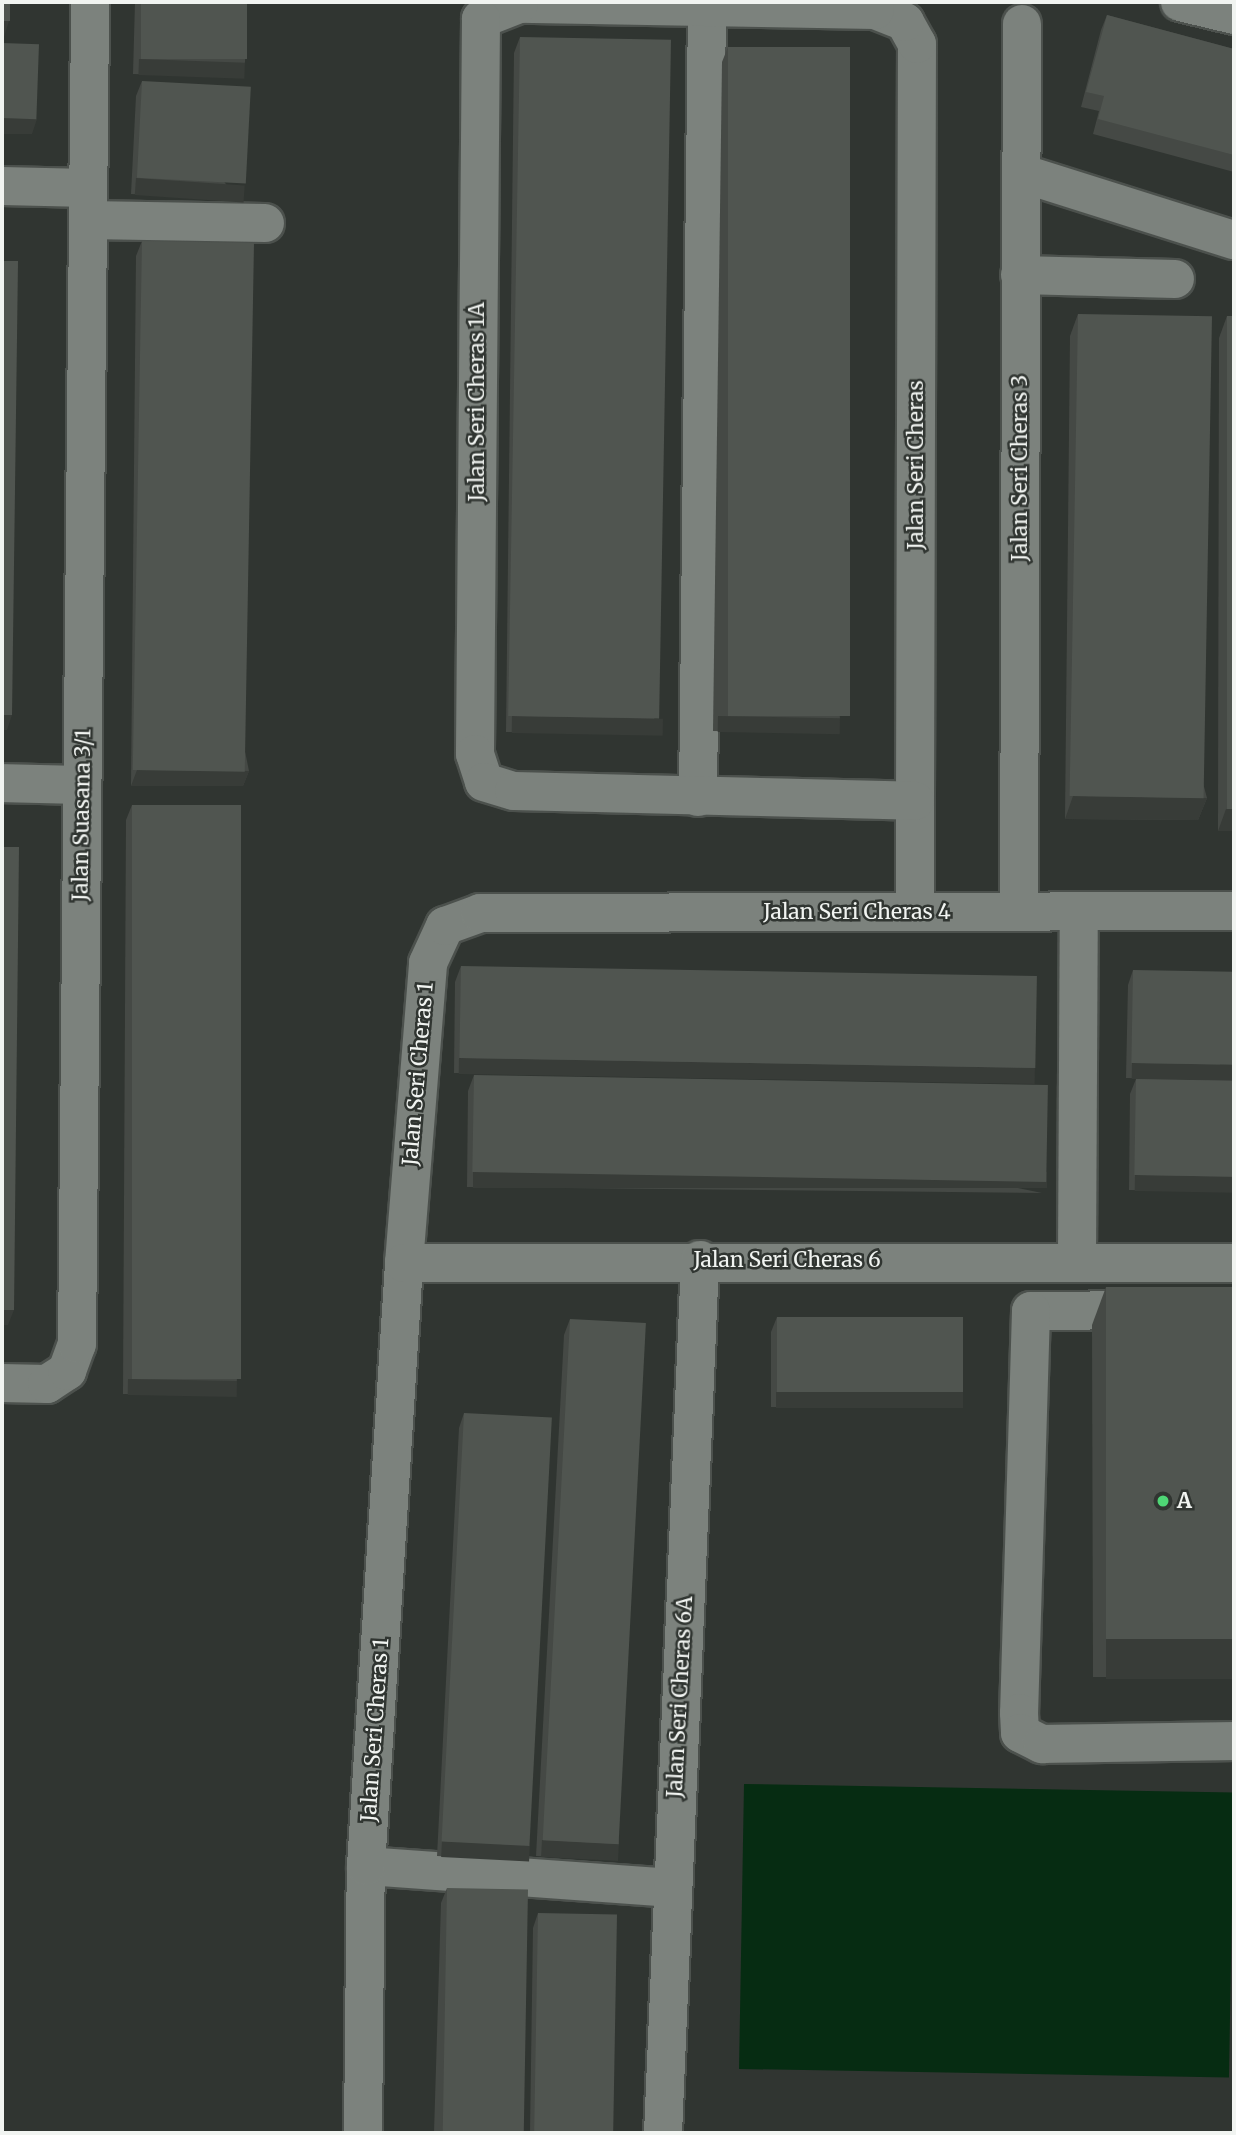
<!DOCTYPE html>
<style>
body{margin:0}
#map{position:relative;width:1236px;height:2135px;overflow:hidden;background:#303531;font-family:Merriweather,serif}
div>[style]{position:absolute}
.water>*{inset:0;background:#062c12;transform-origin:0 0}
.roads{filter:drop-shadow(2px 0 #4c514d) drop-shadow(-2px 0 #4c514d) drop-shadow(0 2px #4c514d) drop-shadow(0 -2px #4c514d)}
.minor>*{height:38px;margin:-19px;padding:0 19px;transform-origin:19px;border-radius:19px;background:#7c827d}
.wall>*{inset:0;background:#454945}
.shaded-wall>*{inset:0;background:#383c38;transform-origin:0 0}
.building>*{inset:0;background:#505550;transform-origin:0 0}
.dots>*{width:19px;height:19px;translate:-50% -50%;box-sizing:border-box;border:4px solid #303531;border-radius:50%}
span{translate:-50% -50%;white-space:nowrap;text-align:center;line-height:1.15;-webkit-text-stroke:5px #303531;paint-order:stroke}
.street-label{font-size:21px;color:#f1f4f1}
.poi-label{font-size:21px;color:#f1f4f1;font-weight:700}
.left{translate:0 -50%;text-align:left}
.frame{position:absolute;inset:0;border:4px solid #f1f4f1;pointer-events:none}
</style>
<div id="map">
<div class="water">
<i style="left:744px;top:1784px;width:490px;height:285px;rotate:1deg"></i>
</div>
<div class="roads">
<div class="minor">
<i style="left:1180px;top:2px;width:56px;rotate:13.5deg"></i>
<i style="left:1021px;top:173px;width:223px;rotate:17.5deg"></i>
<i style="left:2px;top:186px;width:86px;rotate:1.3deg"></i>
<i style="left:88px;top:220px;width:177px;rotate:1deg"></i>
<i style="left:1020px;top:275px;width:155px;rotate:1.5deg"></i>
<i style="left:2px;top:783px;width:80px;rotate:1.4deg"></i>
<i style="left:698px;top:797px;width:791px;rotate:-89.35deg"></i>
<i style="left:1019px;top:911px;width:887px;rotate:-89.81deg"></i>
<i style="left:915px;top:912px;width:111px;rotate:-90deg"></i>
<i style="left:915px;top:801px;width:757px;rotate:-89.85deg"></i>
<i style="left:917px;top:44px;width:25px;rotate:-119deg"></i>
<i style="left:905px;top:22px;width:32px;rotate:-158deg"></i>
<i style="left:875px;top:10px;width:356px;rotate:-179deg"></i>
<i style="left:519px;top:4px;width:41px;rotate:158.5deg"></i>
<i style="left:481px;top:19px;width:735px;rotate:90.47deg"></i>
<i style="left:475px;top:754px;width:29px;rotate:72deg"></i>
<i style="left:484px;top:782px;width:31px;rotate:17deg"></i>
<i style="left:514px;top:791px;width:401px;rotate:1.4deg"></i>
<i style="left:1077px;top:1259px;width:348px;rotate:-89.7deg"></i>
<i style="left:404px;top:1263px;width:301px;rotate:-85.4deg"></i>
<i style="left:428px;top:963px;width:41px;rotate:-65.3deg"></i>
<i style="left:445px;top:926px;width:37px;rotate:-20deg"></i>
<i style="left:480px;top:913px;width:754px;rotate:-0.15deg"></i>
<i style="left:1234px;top:1309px;width:203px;rotate:179.4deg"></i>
<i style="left:1031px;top:1311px;width:402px;rotate:91.7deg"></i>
<i style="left:1019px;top:1713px;width:20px;rotate:87deg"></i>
<i style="left:1020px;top:1733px;width:25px;rotate:27deg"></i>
<i style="left:1042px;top:1744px;width:192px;rotate:-0.9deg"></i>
<i style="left:2px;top:1383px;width:45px;rotate:1.3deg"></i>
<i style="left:47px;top:1384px;width:24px;rotate:-33deg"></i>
<i style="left:67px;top:1371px;width:29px;rotate:-70deg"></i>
<i style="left:77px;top:1344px;width:1342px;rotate:-89.44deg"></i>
<i style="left:366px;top:1866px;width:306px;rotate:4.1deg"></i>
<i style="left:363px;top:2133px;width:267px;rotate:-89.4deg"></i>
<i style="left:366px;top:1866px;width:604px;rotate:-86.39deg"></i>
<i style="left:404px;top:1263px;width:830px"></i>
<i style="left:663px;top:2133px;width:874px;rotate:-87.57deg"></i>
</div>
</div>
<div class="wall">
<i style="clip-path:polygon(135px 2px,247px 2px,245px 62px,240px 77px,133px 74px)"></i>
<i style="clip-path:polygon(1107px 15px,1234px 49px,1234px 172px,1093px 134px,1099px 111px,1081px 107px,1101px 30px)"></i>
<i style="clip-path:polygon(520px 37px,657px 733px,506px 732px,514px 53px)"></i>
<i style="clip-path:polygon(728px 47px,840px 718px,835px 733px,713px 731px,722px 62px)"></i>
<i style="clip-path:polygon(142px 81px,239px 200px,131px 194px,136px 96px)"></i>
<i style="clip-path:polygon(142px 241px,249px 771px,243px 786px,131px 786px,136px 256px)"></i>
<i style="clip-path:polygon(1078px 314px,1207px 798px,1198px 820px,1065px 819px,1070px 336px)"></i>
<i style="clip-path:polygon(1227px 316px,1234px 316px,1234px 831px,1218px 831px,1219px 338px)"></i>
<i style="clip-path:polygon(132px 805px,237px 1380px,231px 1395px,123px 1394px,126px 820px)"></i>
<i style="clip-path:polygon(461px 966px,1035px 1064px,1030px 1079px,454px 1073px,455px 982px)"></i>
<i style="clip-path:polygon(1133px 970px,1234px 1080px,1126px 1078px,1128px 985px)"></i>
<i style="clip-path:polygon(474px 1075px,1042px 1193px,467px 1187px,468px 1091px)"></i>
<i style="clip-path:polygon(1136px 1079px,1234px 1080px,1234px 1192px,1129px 1190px,1130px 1094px)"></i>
<i style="clip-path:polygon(1106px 1287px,1234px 1677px,1093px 1677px,1092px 1325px)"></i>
<i style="clip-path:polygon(777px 1317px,963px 1392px,957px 1407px,771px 1407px,771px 1332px)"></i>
<i style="clip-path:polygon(570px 1319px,619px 1844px,613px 1860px,536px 1856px,564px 1335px)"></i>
<i style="clip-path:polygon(464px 1413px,524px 1860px,437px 1856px,459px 1428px)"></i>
<i style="clip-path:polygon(447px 1888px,521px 2133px,434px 2133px,441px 1903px)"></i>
<i style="clip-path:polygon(538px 1913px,613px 2133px,530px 2133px,533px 1928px)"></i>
</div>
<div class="shaded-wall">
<i style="clip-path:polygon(2px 21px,9px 21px,4px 37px,2px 37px)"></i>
<i style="left:139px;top:59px;width:106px;height:16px;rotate:2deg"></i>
<i style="clip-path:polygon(2px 118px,37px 119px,32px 134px,2px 134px)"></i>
<i style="left:136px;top:178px;width:109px;height:17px;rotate:4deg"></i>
<i style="clip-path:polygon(2px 715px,12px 715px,7px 730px,2px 730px)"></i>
<i style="left:512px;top:716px;width:151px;height:17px;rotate:1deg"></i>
<i style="left:718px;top:716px;width:122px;height:16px;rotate:1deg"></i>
<i style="clip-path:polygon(137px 770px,249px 771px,243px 786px,131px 786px)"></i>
<i style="clip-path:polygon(1073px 796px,1207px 798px,1198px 820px,1065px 819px)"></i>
<i style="clip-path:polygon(1226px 809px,1234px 809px,1234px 831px,1218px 831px)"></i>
<i style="left:459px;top:1058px;width:576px;height:16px;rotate:1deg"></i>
<i style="left:1132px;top:1063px;width:102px;height:16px;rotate:1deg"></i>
<i style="left:473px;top:1172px;width:574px;height:16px"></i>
<i style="left:1135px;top:1175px;width:99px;height:16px;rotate:1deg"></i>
<i style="clip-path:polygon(2px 1310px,14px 1310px,8px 1325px,2px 1325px)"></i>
<i style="left:128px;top:1379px;width:109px;height:16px;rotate:1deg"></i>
<i style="left:776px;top:1392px;width:187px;height:16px"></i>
<i style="left:1106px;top:1639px;width:128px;height:40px"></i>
<i style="left:542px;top:1840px;width:77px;height:17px;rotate:3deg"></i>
<i style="left:442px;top:1841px;width:88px;height:16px;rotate:3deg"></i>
</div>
<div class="building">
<i style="left:2px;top:2px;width:8px;height:19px"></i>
<i style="left:141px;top:2px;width:106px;height:57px"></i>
<i style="clip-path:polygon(1107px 15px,1234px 49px,1234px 155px,1098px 119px,1104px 96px,1086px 92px)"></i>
<i style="left:520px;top:37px;width:151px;height:679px;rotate:1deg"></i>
<i style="left:2px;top:43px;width:37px;height:75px;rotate:2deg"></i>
<i style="left:728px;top:47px;width:122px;height:669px"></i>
<i style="left:142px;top:81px;width:109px;height:97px;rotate:3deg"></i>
<i style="left:142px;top:241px;width:112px;height:529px;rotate:1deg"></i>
<i style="clip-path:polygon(2px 261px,18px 261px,12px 715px,2px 715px)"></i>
<i style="left:1078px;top:314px;width:134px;height:482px;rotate:1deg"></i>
<i style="left:1227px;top:316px;width:7px;height:493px"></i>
<i style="left:132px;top:805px;width:109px;height:574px"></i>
<i style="clip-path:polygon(2px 847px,19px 847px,14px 1310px,2px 1310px)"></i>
<i style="left:461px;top:966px;width:576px;height:92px;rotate:1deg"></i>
<i style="left:1133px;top:970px;width:101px;height:93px;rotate:1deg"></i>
<i style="left:474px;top:1075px;width:574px;height:97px;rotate:1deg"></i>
<i style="left:1136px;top:1079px;width:98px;height:96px;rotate:1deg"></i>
<i style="left:1106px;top:1287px;width:128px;height:352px"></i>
<i style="left:777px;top:1317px;width:186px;height:75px"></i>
<i style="left:570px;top:1319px;width:76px;height:522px;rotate:3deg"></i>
<i style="left:464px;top:1413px;width:88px;height:429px;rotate:3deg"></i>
<i style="left:447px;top:1888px;width:81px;height:245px;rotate:1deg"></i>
<i style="left:538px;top:1913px;width:79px;height:220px;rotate:1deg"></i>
</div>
<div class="dots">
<i style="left:1163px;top:1501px;background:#4ed675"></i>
</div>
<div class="street-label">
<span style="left:477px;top:402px;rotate:-90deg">Jalan Seri Cheras 1A</span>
<span style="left:916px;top:465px;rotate:-90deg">Jalan Seri Cheras</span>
<span style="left:1020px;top:468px;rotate:-90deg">Jalan Seri Cheras 3</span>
<span style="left:82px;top:815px;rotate:-89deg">Jalan Suasana 3/1</span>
<span style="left:857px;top:912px">Jalan Seri Cheras 4</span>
<span style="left:418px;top:1074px;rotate:-85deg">Jalan Seri Cheras 1</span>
<span style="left:787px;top:1260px">Jalan Seri Cheras 6</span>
<span style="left:680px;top:1697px;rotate:-87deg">Jalan Seri Cheras 6A</span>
<span style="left:375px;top:1730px;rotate:-86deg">Jalan Seri Cheras 1</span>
</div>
<div class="poi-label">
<span class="left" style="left:1177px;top:1501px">A</span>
</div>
<div class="frame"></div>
</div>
